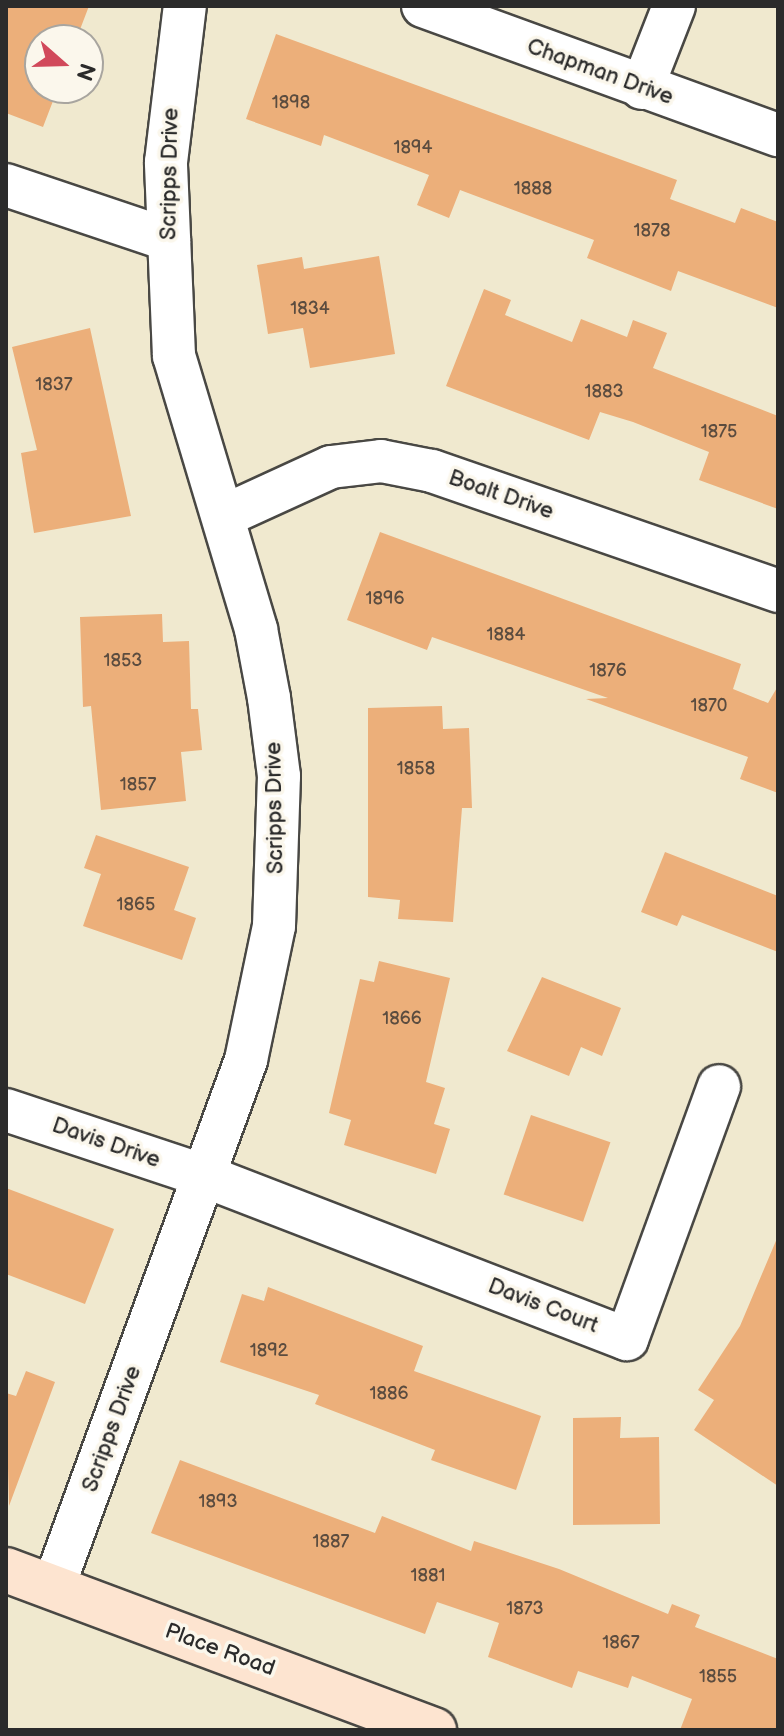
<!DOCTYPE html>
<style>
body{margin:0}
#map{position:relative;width:784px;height:1736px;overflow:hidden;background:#f0e9cf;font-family:"Balsamiq Sans",sans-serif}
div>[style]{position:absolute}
.building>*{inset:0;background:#ecaf7a;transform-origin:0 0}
.roads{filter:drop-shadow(2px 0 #494844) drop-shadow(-2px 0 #494844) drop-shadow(0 2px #494844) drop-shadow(0 -2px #494844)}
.street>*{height:42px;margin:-21px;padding:0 21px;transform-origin:21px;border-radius:21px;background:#fff}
.secondary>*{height:44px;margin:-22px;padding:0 22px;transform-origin:22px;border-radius:22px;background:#fde4d0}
span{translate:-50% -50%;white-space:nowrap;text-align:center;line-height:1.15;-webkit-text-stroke:7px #fbf7ec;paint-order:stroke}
.number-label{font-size:18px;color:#5b4c3f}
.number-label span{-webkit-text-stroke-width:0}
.street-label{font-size:22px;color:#2b2b2b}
.frame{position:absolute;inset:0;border:8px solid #2b2b2b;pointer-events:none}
.north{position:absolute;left:24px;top:24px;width:80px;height:80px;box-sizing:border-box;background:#fbf7ec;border:2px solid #a8a59f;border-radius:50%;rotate:110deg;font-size:22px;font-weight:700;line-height:32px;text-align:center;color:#2b2b2b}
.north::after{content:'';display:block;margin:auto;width:28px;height:36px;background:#d1495b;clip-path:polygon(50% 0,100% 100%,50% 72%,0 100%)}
</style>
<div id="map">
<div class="building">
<i style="clip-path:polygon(6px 6px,89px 6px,76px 40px,40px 40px,40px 88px,58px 88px,43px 127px,6px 113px)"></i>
<i style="clip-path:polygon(276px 34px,677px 180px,670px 199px,735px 223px,741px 208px,778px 222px,778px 308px,678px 271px,671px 291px,587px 258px,594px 240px,460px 190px,449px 218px,417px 205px,429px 175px,324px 135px,321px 146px,246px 119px)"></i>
<i style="clip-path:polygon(379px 256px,395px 354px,310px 368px,303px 328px,268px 334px,257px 265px,302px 257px,304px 269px)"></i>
<i style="clip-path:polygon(484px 289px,511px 300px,505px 315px,572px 342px,581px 319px,627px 337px,633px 320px,667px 333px,653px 368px,778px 416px,778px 509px,699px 480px,709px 452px,633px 422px,600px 412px,589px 440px,446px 386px)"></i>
<i style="clip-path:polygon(90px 328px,131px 516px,34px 533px,21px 453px,37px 450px,12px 347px)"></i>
<i style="clip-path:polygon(380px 532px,741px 664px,733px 689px,768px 703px,778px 686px,778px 793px,740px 779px,748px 757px,586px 699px,608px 698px,432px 637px,427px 650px,347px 620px)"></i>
<i style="clip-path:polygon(162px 614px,163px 642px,189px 641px,191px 709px,198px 709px,202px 750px,181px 752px,186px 801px,101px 810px,91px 706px,83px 707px,80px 617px)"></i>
<i style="clip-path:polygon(442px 706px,443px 729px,469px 728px,472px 808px,462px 808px,453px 922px,398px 919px,400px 900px,368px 897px,368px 708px)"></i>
<i style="clip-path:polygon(96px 835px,189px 867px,174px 910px,196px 918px,182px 960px,83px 926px,101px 874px,84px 868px)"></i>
<i style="clip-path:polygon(665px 852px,778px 896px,778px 952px,682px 915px,677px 926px,641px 912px)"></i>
<i style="clip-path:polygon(379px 961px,450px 978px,426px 1082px,445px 1088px,434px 1124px,450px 1129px,436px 1174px,344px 1145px,351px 1120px,329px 1113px,360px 979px,374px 982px)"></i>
<i style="clip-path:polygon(542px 977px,621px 1008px,602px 1056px,581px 1047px,569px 1076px,507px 1051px)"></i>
<i style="left:531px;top:1115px;width:84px;height:84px;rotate:19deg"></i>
<i style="clip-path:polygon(6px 1188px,114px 1229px,85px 1304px,6px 1274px)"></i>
<i style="clip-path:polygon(778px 1236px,778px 1486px,694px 1430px,714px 1400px,698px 1390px,740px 1326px)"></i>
<i style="clip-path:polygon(268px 1287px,423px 1346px,414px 1371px,541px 1416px,516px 1490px,431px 1460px,435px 1450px,315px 1404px,319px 1395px,220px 1362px,242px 1294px,264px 1301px)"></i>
<i style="clip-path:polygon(26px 1371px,55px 1382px,9px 1506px,6px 1393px,16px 1396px)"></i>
<i style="clip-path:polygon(621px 1417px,620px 1438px,659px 1437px,660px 1524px,573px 1525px,573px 1418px)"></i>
<i style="clip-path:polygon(180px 1460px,375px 1533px,382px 1516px,471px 1551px,474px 1541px,559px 1569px,668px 1614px,672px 1604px,700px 1615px,695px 1627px,778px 1659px,778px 1730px,680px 1730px,692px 1699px,632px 1676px,628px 1688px,578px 1671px,572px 1688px,488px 1657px,499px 1623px,437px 1602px,425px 1634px,151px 1533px)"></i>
</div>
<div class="roads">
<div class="street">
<i style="left:423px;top:6px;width:378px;rotate:20deg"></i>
<i style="left:642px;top:88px;width:88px;rotate:-68.7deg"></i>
<i style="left:6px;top:185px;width:172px;rotate:18.6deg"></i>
<i style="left:224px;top:516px;width:118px;rotate:-24.6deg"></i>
<i style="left:331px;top:467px;width:50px;rotate:-6.8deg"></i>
<i style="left:381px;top:461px;width:52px;rotate:11.1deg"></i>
<i style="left:432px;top:471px;width:366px;rotate:19.1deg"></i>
<i style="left:6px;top:1110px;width:212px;rotate:18.4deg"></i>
<i style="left:207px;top:1177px;width:450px;rotate:21.1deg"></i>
<i style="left:627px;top:1339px;width:269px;rotate:-70deg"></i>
<i style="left:53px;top:1588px;width:562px;rotate:-69.92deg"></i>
<i style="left:246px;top:1060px;width:137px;rotate:-78.2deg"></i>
<i style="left:274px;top:926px;width:150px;rotate:-88.1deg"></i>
<i style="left:279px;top:776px;width:79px;rotate:-97.3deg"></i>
<i style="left:269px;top:698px;width:70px;rotate:-100.7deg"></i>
<i style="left:256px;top:629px;width:285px;rotate:-106.7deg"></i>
<i style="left:174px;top:356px;width:194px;rotate:-92.4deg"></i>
<i style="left:166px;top:162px;width:157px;rotate:-83.1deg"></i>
</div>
<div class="secondary">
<i style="left:6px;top:1570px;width:457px;rotate:20.5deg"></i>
</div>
</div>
<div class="number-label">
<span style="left:291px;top:103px">1898</span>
<span style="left:413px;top:148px">1894</span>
<span style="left:533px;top:189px">1888</span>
<span style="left:652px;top:231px">1878</span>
<span style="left:310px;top:309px">1834</span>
<span style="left:54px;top:385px">1837</span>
<span style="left:604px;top:392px">1883</span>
<span style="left:719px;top:432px">1875</span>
<span style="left:385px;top:599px">1896</span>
<span style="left:506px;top:635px">1884</span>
<span style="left:123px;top:661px">1853</span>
<span style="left:608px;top:671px">1876</span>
<span style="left:709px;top:706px">1870</span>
<span style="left:416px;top:769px">1858</span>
<span style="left:138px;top:785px">1857</span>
<span style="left:136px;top:905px">1865</span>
<span style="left:402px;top:1019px">1866</span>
<span style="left:269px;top:1351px">1892</span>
<span style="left:389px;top:1394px">1886</span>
<span style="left:218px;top:1502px">1893</span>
<span style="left:331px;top:1542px">1887</span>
<span style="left:428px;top:1576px">1881</span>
<span style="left:525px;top:1609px">1873</span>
<span style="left:621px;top:1643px">1867</span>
<span style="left:718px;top:1677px">1855</span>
</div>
<div class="street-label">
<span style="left:600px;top:72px;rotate:20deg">Chapman Drive</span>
<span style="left:170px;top:174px;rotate:-89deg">Scripps Drive</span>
<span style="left:501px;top:495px;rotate:19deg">Boalt Drive</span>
<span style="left:275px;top:808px;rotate:-91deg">Scripps Drive</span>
<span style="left:106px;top:1143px;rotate:19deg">Davis Drive</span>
<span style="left:543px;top:1306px;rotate:21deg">Davis Court</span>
<span style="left:112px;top:1429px;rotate:-70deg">Scripps Drive</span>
<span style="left:220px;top:1650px;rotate:20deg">Place Road</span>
</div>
<div class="frame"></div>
<div class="north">N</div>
</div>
